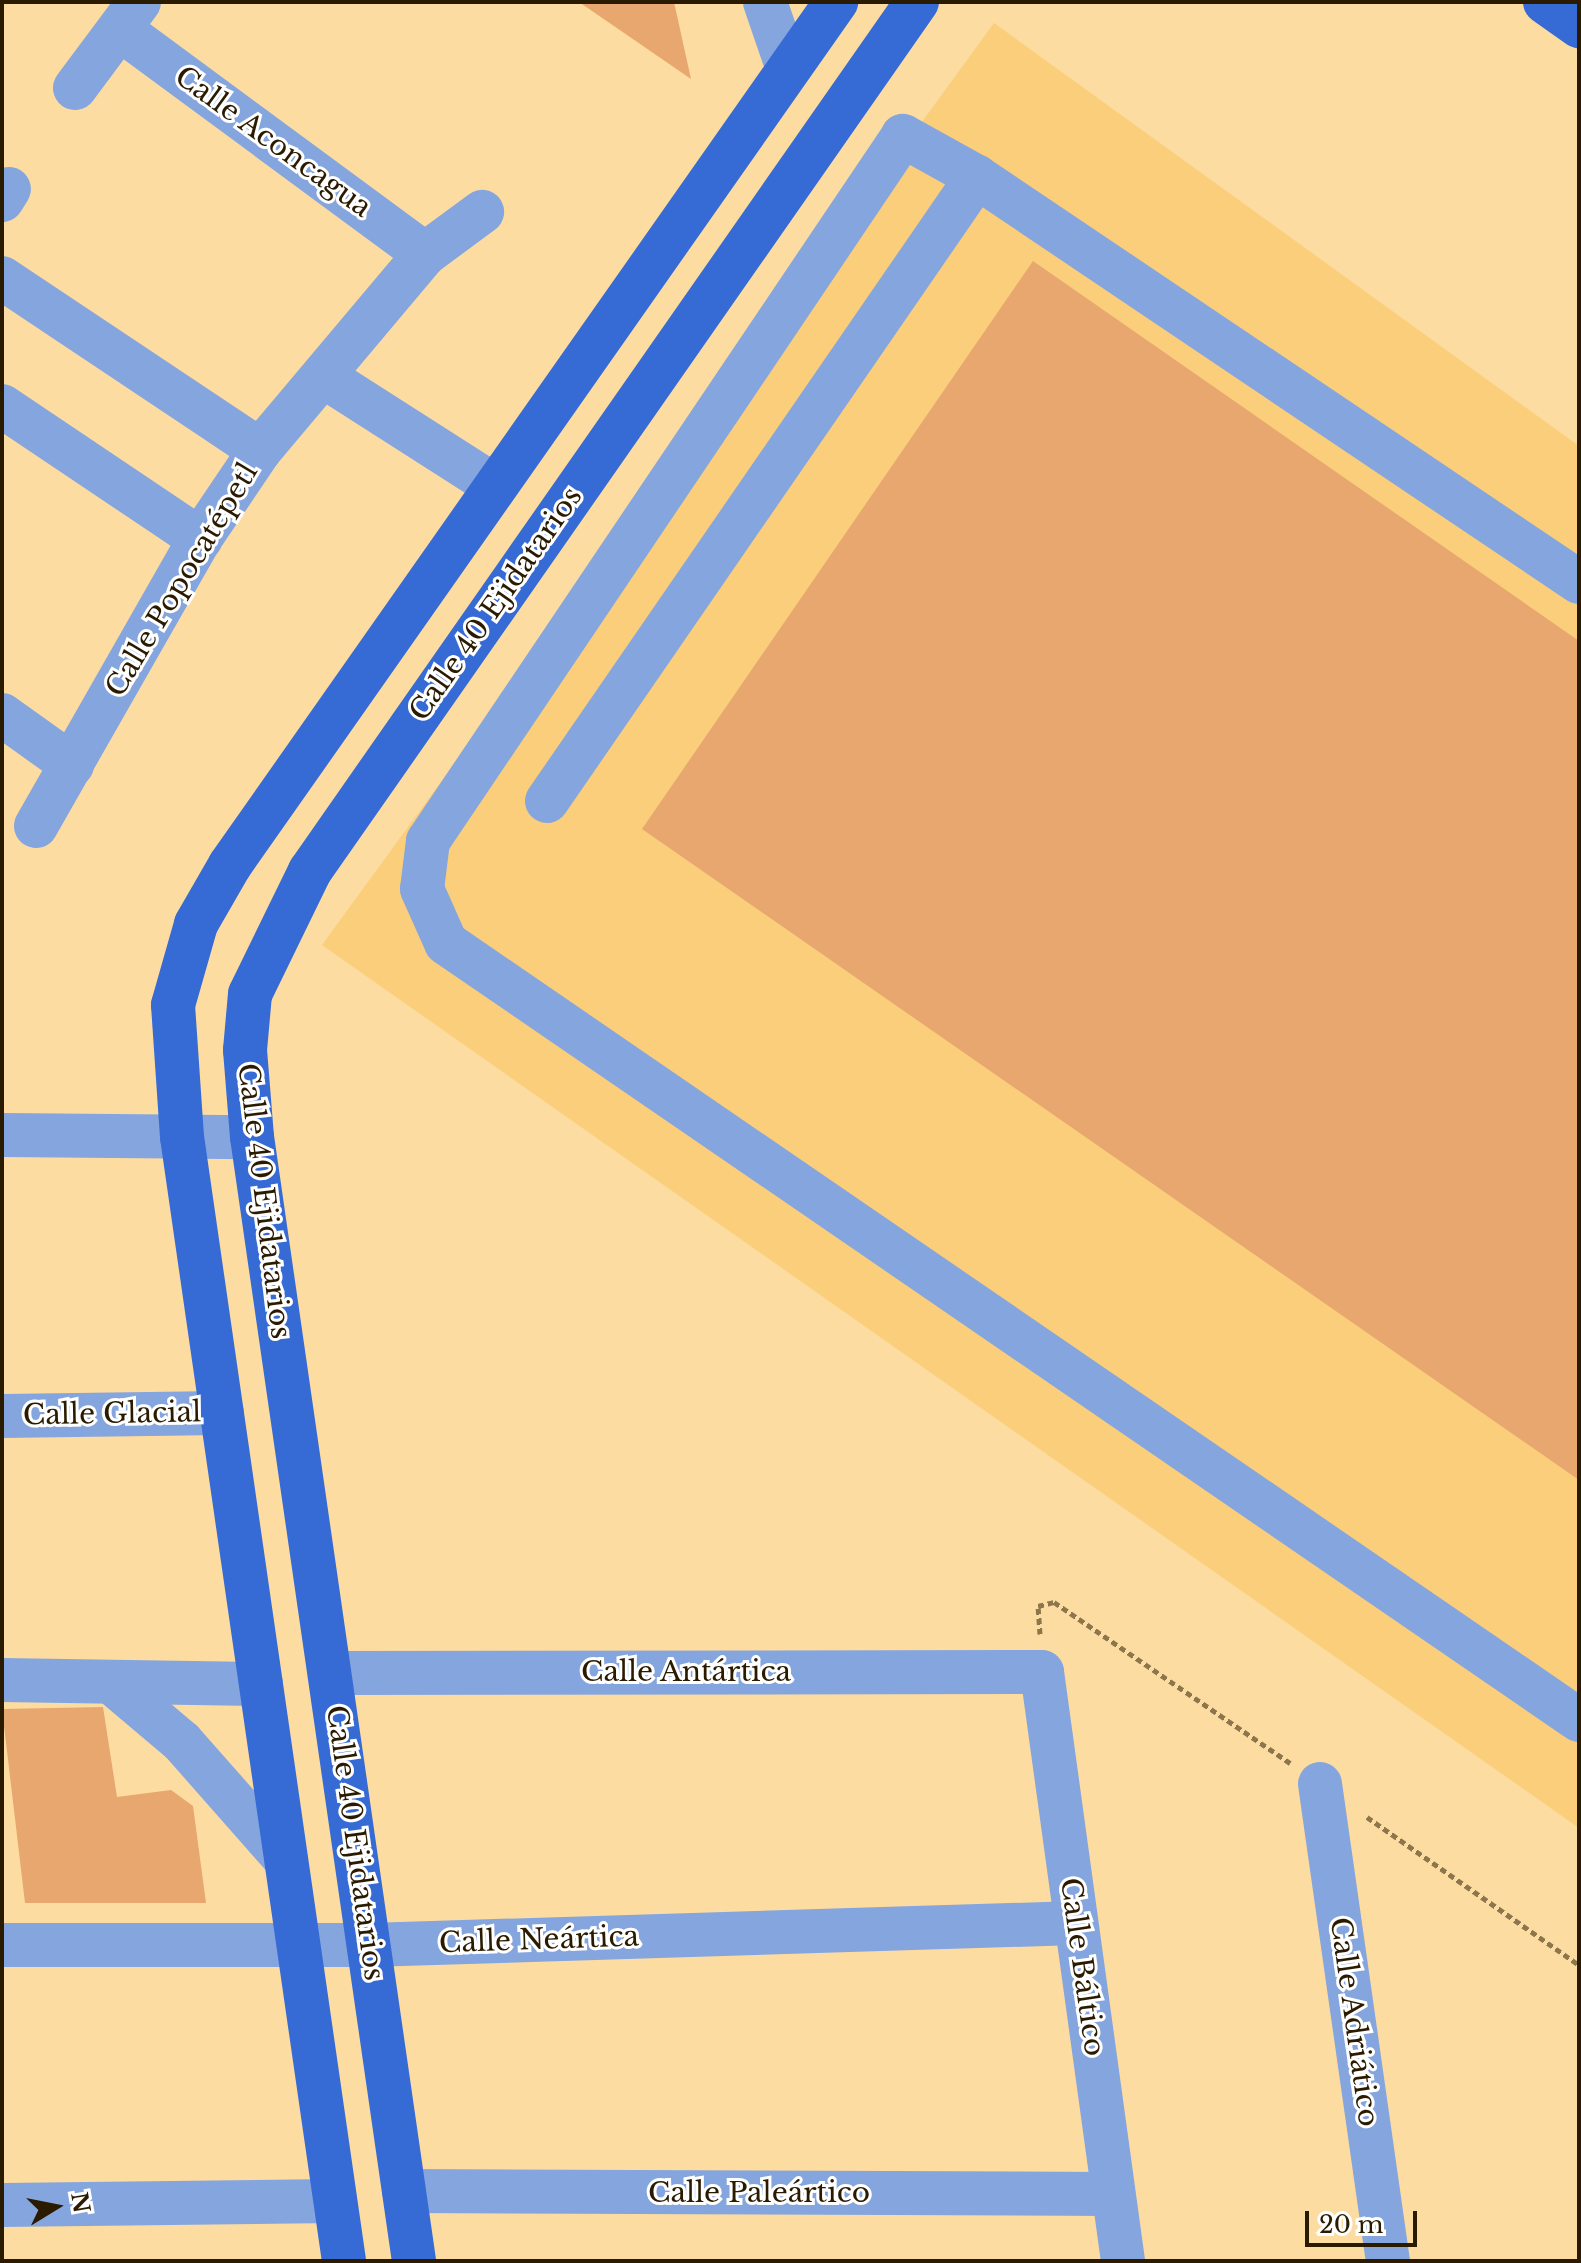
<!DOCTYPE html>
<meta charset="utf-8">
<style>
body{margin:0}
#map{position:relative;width:1581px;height:2263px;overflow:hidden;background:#fddca1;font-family:"Libre Baskerville",serif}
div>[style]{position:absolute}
.built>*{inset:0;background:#face7a}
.building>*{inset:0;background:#e7a76f}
.path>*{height:5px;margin-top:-2.5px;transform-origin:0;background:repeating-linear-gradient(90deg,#8d764c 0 6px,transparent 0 10px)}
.minor>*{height:44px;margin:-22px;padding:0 22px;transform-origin:22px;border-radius:22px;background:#85a5de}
.major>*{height:44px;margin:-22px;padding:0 22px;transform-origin:22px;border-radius:22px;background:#366bd5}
span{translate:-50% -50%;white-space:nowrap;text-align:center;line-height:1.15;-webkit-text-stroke:6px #fff;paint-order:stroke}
.street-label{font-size:28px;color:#2a1b00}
.frame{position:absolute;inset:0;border:4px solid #2a1b00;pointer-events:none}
.north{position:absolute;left:16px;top:2167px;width:80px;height:80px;-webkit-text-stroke:6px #fff;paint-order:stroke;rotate:80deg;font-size:22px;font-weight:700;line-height:32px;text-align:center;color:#2a1b00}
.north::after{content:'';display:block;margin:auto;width:28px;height:36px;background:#2a1b00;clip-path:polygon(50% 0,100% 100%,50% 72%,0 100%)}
.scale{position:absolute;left:1305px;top:2211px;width:112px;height:36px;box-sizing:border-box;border:4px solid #2a1b00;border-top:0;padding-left:10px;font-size:24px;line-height:28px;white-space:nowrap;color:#2a1b00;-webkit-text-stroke:6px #fff;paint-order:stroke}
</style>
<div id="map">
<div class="built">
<i style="clip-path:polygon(994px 23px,1579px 446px,1579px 1828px,322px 945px)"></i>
</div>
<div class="building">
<i style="clip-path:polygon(579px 2px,674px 2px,691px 79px)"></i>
<i style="clip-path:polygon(1033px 261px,1579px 641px,1579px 1480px,642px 829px)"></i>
<i style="clip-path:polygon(103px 1707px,117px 1797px,171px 1790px,193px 1806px,206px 1903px,25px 1903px,2px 1709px)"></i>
</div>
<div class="path">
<i style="left:1040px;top:1634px;width:28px;rotate:-94deg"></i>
<i style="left:1038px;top:1606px;width:16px;rotate:-14deg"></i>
<i style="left:1054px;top:1602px;width:286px;rotate:34.3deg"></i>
<i style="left:1367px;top:1817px;width:259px;rotate:34.9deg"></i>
</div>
<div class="minor">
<i style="left:765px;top:2px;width:71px;rotate:71.1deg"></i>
<i style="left:121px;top:30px;width:378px;rotate:36.4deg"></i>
<i style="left:75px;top:88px;width:107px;rotate:-53.3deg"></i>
<i style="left:2px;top:200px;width:13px;rotate:-58deg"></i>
<i style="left:2px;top:278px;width:310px;rotate:33.7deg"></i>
<i style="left:323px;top:376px;width:201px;rotate:32.6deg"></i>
<i style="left:2px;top:406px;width:239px;rotate:33.9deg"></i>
<i style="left:1579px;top:582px;width:726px;rotate:-146.07deg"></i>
<i style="left:977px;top:177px;width:85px;rotate:-151deg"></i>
<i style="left:903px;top:136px;width:850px;rotate:123.97deg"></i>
<i style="left:428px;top:841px;width:48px;rotate:97.1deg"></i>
<i style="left:422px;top:889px;width:59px;rotate:66deg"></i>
<i style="left:446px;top:943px;width:1374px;rotate:34.44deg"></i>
<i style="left:2px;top:715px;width:86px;rotate:35.5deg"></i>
<i style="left:547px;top:801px;width:758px;rotate:-55.43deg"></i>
<i style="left:36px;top:826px;width:331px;rotate:-60.3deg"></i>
<i style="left:200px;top:539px;width:107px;rotate:-56deg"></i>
<i style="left:260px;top:450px;width:256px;rotate:-49.9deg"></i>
<i style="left:425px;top:254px;width:71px;rotate:-36.4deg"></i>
<i style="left:2px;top:1135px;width:250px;rotate:0.5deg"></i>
<i style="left:2px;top:1416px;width:220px;rotate:-0.8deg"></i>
<i style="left:331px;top:1673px;width:711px;rotate:-0.08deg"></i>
<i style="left:1042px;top:1672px;width:595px;rotate:82.17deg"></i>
<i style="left:2px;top:1680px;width:259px;rotate:0.9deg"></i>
<i style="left:111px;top:1682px;width:93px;rotate:40.2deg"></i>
<i style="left:182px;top:1742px;width:157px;rotate:48.6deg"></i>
<i style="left:1320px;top:1784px;width:482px;rotate:81.9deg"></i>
<i style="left:2px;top:1945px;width:367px"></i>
<i style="left:369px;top:1945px;width:707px;rotate:-1.78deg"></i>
<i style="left:404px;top:2191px;width:709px;rotate:0.24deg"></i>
<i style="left:2px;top:2205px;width:333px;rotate:-0.7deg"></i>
</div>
<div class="major">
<i style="left:1545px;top:2px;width:42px;rotate:35.2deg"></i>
<i style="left:344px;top:2261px;width:1136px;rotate:-98.2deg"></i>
<i style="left:182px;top:1137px;width:132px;rotate:-93.9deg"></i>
<i style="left:173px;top:1005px;width:84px;rotate:-74.1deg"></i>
<i style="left:196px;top:924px;width:68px;rotate:-60deg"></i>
<i style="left:230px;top:865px;width:1055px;rotate:-54.92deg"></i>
<i style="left:414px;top:2261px;width:1136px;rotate:-98.2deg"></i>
<i style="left:252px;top:1137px;width:87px;rotate:-94.6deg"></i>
<i style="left:245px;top:1050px;width:56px;rotate:-84.9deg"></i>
<i style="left:250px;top:994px;width:137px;rotate:-64deg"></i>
<i style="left:310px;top:871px;width:1060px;rotate:-55.07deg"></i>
</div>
<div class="street-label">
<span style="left:273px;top:142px;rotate:36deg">Calle Aconcagua</span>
<span style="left:182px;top:580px;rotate:-59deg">Calle Popocatépetl</span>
<span style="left:496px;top:604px;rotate:-55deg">Calle 40 Ejidatarios</span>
<span style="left:264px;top:1201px;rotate:83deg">Calle 40 Ejidatarios</span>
<span style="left:112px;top:1414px;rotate:-1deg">Calle Glacial</span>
<span style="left:686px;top:1672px">Calle Antártica</span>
<span style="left:355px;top:1843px;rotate:82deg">Calle 40 Ejidatarios</span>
<span style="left:539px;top:1940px;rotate:-2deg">Calle Neártica</span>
<span style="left:1082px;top:1967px;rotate:82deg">Calle Báltico</span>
<span style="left:1354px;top:2022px;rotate:82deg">Calle Adriático</span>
<span style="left:759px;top:2193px">Calle Paleártico</span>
</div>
<div class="frame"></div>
<div class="north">N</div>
<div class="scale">20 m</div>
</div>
